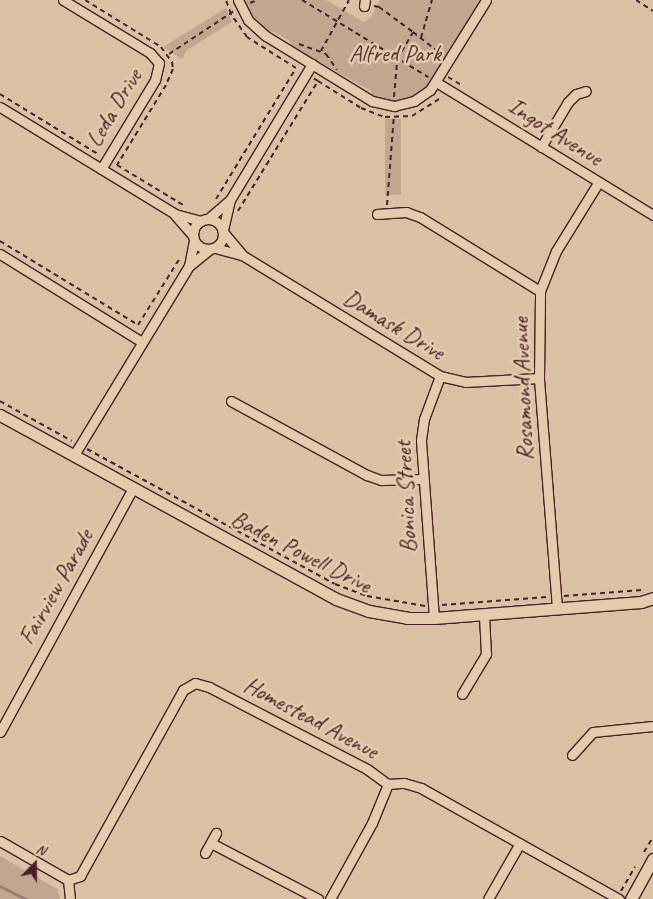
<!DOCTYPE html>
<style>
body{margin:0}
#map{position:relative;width:653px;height:899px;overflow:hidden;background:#dac1a3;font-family:Caveat,sans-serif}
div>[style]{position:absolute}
.green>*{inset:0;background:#c2a68f;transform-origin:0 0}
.stream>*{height:3px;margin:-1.5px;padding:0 1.5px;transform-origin:1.5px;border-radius:1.5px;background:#9f7e72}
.path>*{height:2px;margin-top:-1px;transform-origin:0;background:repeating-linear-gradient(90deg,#4a1f2b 0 5px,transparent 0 9px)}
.roads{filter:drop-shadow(1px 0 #4a1f2b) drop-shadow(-1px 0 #4a1f2b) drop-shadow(0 1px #4a1f2b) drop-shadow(0 -1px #4a1f2b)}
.street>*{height:9px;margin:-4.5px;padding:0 4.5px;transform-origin:4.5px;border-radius:4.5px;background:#e3cbab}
.street>.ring{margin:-4.5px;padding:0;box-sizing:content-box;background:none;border:9px solid #e3cbab;border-radius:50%}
.secondary>*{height:11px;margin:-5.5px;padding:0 5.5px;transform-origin:5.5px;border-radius:5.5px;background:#e3cbab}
span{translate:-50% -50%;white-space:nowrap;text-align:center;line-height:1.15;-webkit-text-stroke:5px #e3cbab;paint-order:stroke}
.park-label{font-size:24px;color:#5c333a}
.street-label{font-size:24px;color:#4a1f2b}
.north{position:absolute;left:10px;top:839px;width:50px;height:50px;-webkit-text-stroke:4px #e3cbab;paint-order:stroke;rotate:22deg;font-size:14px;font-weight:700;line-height:20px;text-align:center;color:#4a1f2b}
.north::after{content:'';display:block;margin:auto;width:18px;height:22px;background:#4a1f2b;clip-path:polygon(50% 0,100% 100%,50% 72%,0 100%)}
</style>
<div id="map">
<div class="green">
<i style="clip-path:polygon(243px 0,326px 0,364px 22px,371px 17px,380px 0,481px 0,427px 87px,411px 98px,392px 101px,372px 96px,371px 91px,291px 46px,290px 41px,276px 33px,265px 30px,249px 14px)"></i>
<i style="clip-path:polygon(226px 8px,232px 22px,187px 50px,182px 59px,163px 47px)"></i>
<i style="left:385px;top:119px;width:16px;height:76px"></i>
<i style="clip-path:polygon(0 856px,57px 889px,60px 899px,0 899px)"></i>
</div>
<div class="stream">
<i style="left:0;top:886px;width:29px;rotate:27deg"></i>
</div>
<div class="path">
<i style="left:85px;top:0;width:89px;rotate:31.7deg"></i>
<i style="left:161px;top:47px;width:19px;rotate:54deg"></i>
<i style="left:172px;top:62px;width:7px;rotate:82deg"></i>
<i style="left:173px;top:69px;width:17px;rotate:114deg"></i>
<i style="left:166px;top:85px;width:94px;rotate:121.5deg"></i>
<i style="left:302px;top:0;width:148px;rotate:31.4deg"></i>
<i style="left:636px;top:0;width:20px;rotate:33deg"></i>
<i style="left:250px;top:3px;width:8px;rotate:-23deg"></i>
<i style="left:374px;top:6px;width:5px;rotate:11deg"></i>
<i style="left:379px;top:7px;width:42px;rotate:36.3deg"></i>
<i style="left:421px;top:38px;width:40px;rotate:-74deg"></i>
<i style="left:299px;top:44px;width:29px;rotate:20deg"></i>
<i style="left:326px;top:54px;width:19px;rotate:55deg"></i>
<i style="left:321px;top:51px;width:58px;rotate:-61.2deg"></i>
<i style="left:169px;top:54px;width:78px;rotate:-33.5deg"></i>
<i style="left:448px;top:77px;width:17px;rotate:31deg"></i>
<i style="left:318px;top:81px;width:51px;rotate:32.1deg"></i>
<i style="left:361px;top:108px;width:26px;rotate:21deg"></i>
<i style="left:385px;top:117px;width:27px;rotate:-2deg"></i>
<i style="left:412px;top:116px;width:36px;rotate:-32deg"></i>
<i style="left:0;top:94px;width:115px;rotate:31.5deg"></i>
<i style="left:394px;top:97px;width:38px;rotate:-85deg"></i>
<i style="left:397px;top:59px;width:31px;rotate:-59deg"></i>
<i style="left:413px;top:32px;width:36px;rotate:38deg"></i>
<i style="left:117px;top:165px;width:77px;rotate:31.2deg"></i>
<i style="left:216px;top:199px;width:153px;rotate:-58.6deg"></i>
<i style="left:296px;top:68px;width:58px;rotate:-147.7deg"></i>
<i style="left:247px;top:37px;width:28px;rotate:-125deg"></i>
<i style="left:231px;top:14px;width:15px;rotate:-110deg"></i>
<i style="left:387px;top:205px;width:90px;rotate:-85.6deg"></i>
<i style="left:238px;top:211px;width:153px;rotate:-58.4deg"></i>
<i style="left:318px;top:81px;width:6px;rotate:-149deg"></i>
<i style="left:0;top:241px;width:162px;rotate:31.3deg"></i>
<i style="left:138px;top:325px;width:79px;rotate:-57.9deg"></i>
<i style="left:0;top:401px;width:82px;rotate:29.1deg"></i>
<i style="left:87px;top:449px;width:282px;rotate:28.6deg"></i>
<i style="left:335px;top:584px;width:34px;rotate:21deg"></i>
<i style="left:367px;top:596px;width:59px;rotate:9.8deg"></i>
<i style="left:564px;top:596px;width:78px;rotate:-4.4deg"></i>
<i style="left:442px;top:605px;width:105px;rotate:-4.4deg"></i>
<i style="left:644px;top:852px;width:17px;rotate:-59deg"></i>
<i style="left:621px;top:891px;width:28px;rotate:-60deg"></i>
</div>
<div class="roads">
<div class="street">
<i style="left:63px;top:0;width:102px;rotate:31.3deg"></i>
<i style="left:150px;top:53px;width:13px;rotate:48deg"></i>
<i style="left:159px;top:63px;width:17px;rotate:103deg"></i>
<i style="left:155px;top:80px;width:104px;rotate:121.2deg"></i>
<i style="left:238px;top:0;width:22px;rotate:63deg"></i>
<i style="left:248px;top:20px;width:24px;rotate:42deg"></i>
<i style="left:266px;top:36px;width:124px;rotate:31.5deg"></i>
<i style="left:372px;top:101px;width:23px;rotate:13deg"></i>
<i style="left:394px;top:106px;width:21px;rotate:-14deg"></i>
<i style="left:414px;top:101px;width:19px;rotate:-35deg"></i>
<i style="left:430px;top:90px;width:106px;rotate:-58.1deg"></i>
<i style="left:364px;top:6px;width:6px;rotate:-81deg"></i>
<i style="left:436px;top:82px;width:255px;rotate:31.5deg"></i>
<i style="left:0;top:107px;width:205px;rotate:31.4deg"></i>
<i style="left:175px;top:214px;width:27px;rotate:15deg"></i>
<i style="left:541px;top:147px;width:52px;rotate:-59deg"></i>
<i style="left:568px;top:102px;width:11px;rotate:-45deg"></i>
<i style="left:576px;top:94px;width:10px;rotate:-17deg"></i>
<i style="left:377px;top:214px;width:29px;rotate:-4deg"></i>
<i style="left:406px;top:212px;width:15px;rotate:20deg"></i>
<i style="left:420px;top:217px;width:141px;rotate:31.7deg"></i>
<i style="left:175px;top:215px;width:28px;rotate:49deg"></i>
<i class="ring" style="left:193px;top:219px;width:21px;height:21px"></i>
<i style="left:208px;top:219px;width:29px;rotate:-41deg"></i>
<i style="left:223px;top:230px;width:31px;rotate:-77deg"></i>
<i style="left:230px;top:200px;width:159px;rotate:-58.9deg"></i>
<i style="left:223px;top:232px;width:30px;rotate:50deg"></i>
<i style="left:242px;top:255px;width:232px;rotate:31.4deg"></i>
<i style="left:440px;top:376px;width:26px;rotate:13deg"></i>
<i style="left:465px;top:382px;width:74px;rotate:-3.1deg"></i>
<i style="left:215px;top:248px;width:28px;rotate:15deg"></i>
<i style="left:0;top:254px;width:167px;rotate:31.8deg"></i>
<i style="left:189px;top:266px;width:26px;rotate:-79deg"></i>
<i style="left:231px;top:401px;width:155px;rotate:28.6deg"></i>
<i style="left:367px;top:475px;width:15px;rotate:20deg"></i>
<i style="left:381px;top:480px;width:41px;rotate:-1.4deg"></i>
<i style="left:74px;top:455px;width:221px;rotate:-58.7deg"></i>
<i style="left:189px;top:266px;width:27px;rotate:-39deg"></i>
<i style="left:557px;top:608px;width:231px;rotate:-94.5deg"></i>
<i style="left:539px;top:378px;width:87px;rotate:-89.3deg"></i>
<i style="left:540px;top:291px;width:43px;rotate:-68.2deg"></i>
<i style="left:556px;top:251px;width:80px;rotate:-58.3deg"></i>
<i style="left:434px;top:618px;width:178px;rotate:-94.2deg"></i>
<i style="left:421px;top:440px;width:21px;rotate:-82deg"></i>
<i style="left:424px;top:419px;width:46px;rotate:-69.6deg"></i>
<i style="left:462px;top:694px;width:47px;rotate:-59deg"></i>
<i style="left:486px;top:654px;width:39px;rotate:-93deg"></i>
<i style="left:0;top:732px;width:278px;rotate:-61.4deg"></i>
<i style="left:572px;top:755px;width:31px;rotate:-48deg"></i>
<i style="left:593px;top:732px;width:60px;rotate:-5.7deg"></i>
<i style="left:0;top:841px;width:78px;rotate:29.8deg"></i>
<i style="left:68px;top:880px;width:19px;rotate:84deg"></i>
<i style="left:211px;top:843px;width:121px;rotate:27.6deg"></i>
<i style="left:205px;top:853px;width:23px;rotate:-61deg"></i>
<i style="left:68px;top:880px;width:13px;rotate:-18deg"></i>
<i style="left:80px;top:876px;width:213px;rotate:-61deg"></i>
<i style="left:183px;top:690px;width:14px;rotate:-30deg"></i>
<i style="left:195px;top:683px;width:15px;rotate:16deg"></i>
<i style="left:209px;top:687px;width:178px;rotate:27.4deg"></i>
<i style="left:367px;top:769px;width:26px;rotate:36deg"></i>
<i style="left:388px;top:784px;width:16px;rotate:-4deg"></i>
<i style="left:404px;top:783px;width:18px;rotate:16deg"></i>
<i style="left:421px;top:788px;width:227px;rotate:29.3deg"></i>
<i style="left:330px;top:899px;width:87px;rotate:-61.1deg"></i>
<i style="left:372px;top:823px;width:42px;rotate:-67.7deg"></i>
<i style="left:488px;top:899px;width:64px;rotate:-60.3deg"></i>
</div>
<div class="secondary">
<i style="left:0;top:415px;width:383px;rotate:28.7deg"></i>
<i style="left:336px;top:599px;width:35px;rotate:20deg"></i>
<i style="left:369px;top:611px;width:39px;rotate:10deg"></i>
<i style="left:407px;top:618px;width:27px"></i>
<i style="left:434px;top:618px;width:208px;rotate:-4.4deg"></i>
<i style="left:641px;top:602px;width:13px;rotate:-18deg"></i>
<i style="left:631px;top:899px;width:46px;rotate:-61.2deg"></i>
</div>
</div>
<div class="park-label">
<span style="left:395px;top:54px">Alfred Park</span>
</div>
<div class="street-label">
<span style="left:114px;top:108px;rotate:-59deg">Leda Drive</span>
<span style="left:555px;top:132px;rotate:32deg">Ingot Avenue</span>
<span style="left:394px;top:325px;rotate:31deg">Damask Drive</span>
<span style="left:523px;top:389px;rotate:-92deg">Rosamond Avenue</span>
<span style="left:406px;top:497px;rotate:-93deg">Bonica Street</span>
<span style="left:301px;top:552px;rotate:27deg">Baden Powell Drive</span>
<span style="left:56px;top:587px;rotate:-61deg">Fairview Parade</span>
<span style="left:311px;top:718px;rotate:28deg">Homestead Avenue</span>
</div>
<div class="north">N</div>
</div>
